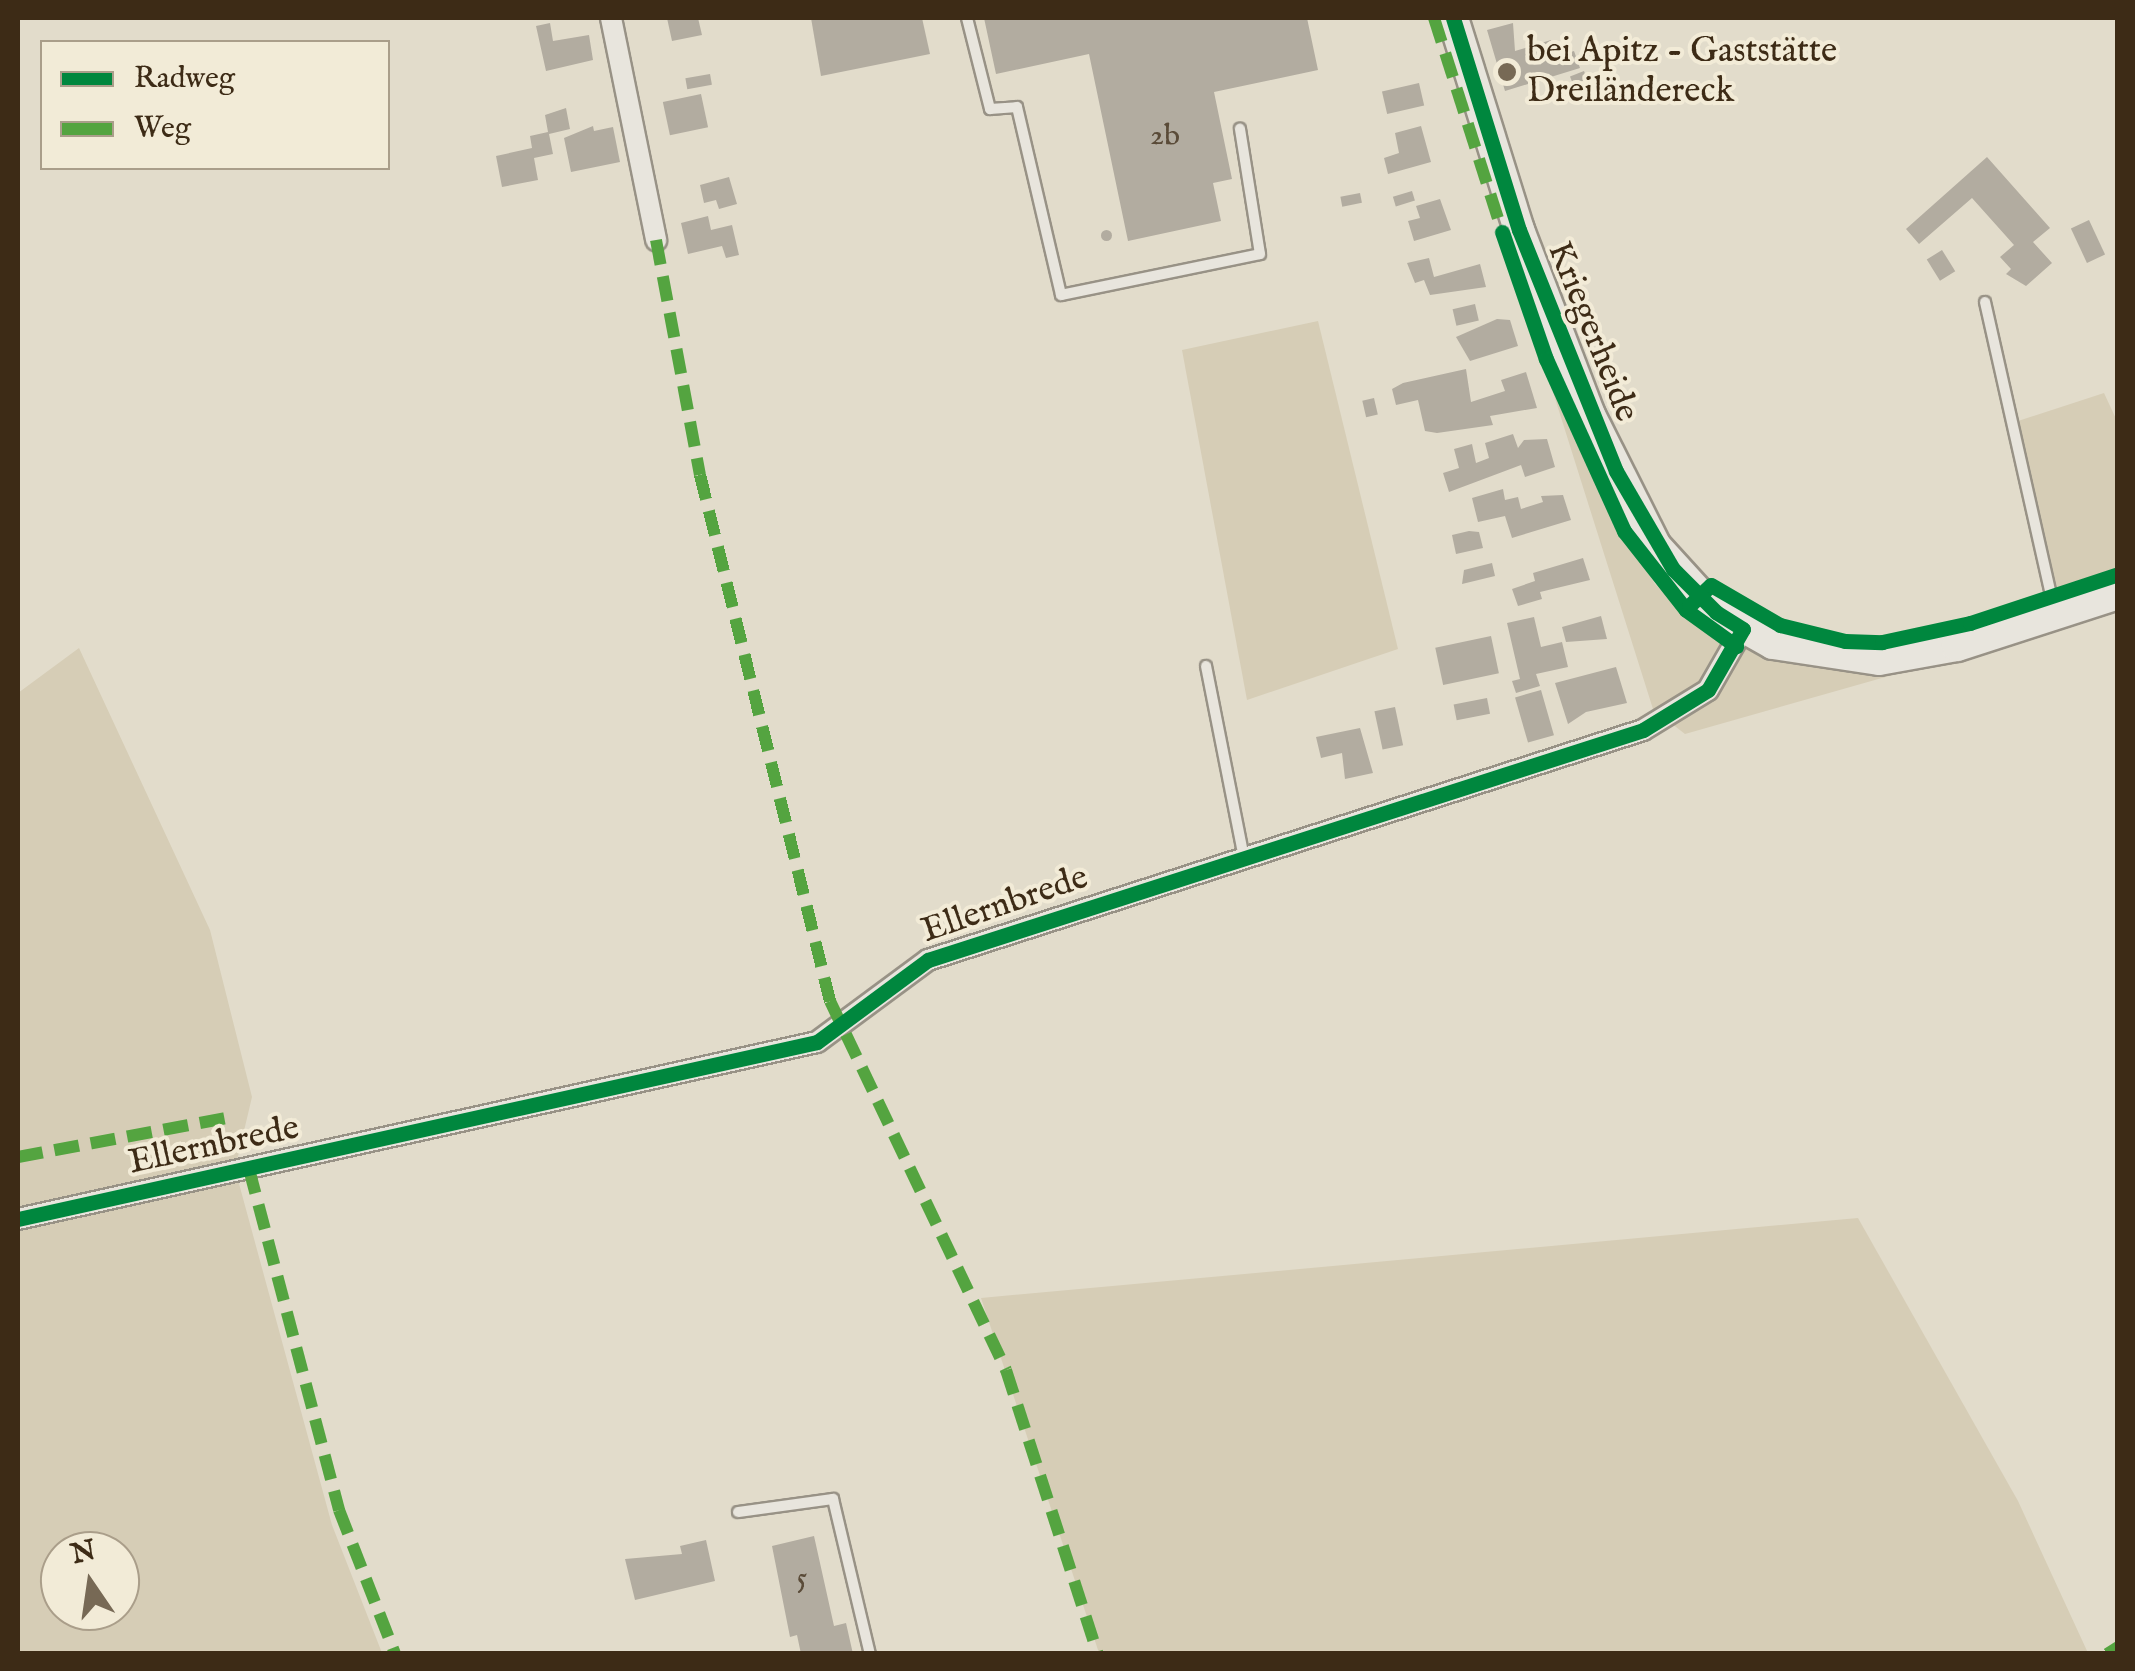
<!DOCTYPE html>
<meta charset="utf-8">
<style>
body{margin:0}
#map{position:relative;width:2135px;height:1671px;overflow:hidden;background:#e2dccb;font-family:"IM FELL English",serif}
div>[style]{position:absolute}
.green>*{inset:0;background:#d6cdb6}
.building>*{inset:0;background:#b2aca0;transform-origin:0 0}
.round{border-radius:50%}
.roads{filter:drop-shadow(2px 0 #989286) drop-shadow(-2px 0 #989286) drop-shadow(0 2px #989286) drop-shadow(0 -2px #989286)}
.lane>*{height:10px;margin:-5px;padding:0 5px;transform-origin:5px;border-radius:5px;background:#e8e5dd}
.street>*{height:20px;margin:-10px;padding:0 10px;transform-origin:10px;border-radius:10px;background:#e8e5dd}
.secondary>*{height:30px;margin:-15px;padding:0 15px;transform-origin:15px;border-radius:15px;background:#e8e5dd}
.quiet>*{height:12px;margin-top:-6px;transform-origin:0;background:repeating-linear-gradient(90deg,#54a440 0 25px,transparent 0 37px)}
.cycleway>*{height:15px;margin:-7.5px;padding:0 7.5px;transform-origin:7.5px;border-radius:7.5px;background:#00873e}
.dots>*{width:28px;height:28px;translate:-50% -50%;box-sizing:border-box;border:5px solid #f2ebd7;border-radius:50%}
span{translate:-50% -50%;white-space:nowrap;text-align:center;line-height:1.15;-webkit-text-stroke:8px #f2ebd7;paint-order:stroke}
.number-label{font-size:30px;color:#5a4b38}
.number-label span{-webkit-text-stroke-width:0}
.poi-label{font-size:35px;color:#3d2b16}
.left{translate:0 -50%;text-align:left}
.street-label{font-size:35px;color:#3d2b16}
.frame{position:absolute;inset:0;border:20px solid #3d2b16;pointer-events:none}
.legend{position:absolute;left:40px;top:40px;width:350px;height:130px;box-sizing:border-box;background:#f2ebd7;border:2px solid #aa9e8a;margin:0;padding:12px 18px;list-style:none;font-size:30px;color:#3d2b16}
.legend li{display:flex;align-items:center;gap:20px;height:50px}
.legend b{width:50px;border:2px solid #aa9e8a}
.north{position:absolute;left:40px;top:1531px;width:100px;height:100px;box-sizing:border-box;background:#f2ebd7;border:2px solid #aa9e8a;border-radius:50%;rotate:347deg;font-size:28px;font-weight:700;line-height:40px;text-align:center;color:#3d2b16}
.north::after{content:'';display:block;margin:auto;width:35px;height:45px;background:#776955;clip-path:polygon(50% 0,100% 100%,50% 72%,0 100%)}
</style>
<div id="map">
<div class="green">
<i style="clip-path:polygon(1318px 321px,1398px 649px,1247px 700px,1182px 350px)"></i>
<i style="clip-path:polygon(1541px 354px,1628px 541px,1655px 584px,1698px 626px,1769px 656px,1896px 674px,1685px 734px,1653px 709px)"></i>
<i style="clip-path:polygon(2104px 393px,2117px 421px,2117px 569px,2057px 589px,2018px 421px)"></i>
<i style="clip-path:polygon(evenodd,79px 648px,210px 930px,252px 1097px,235px 1169px,332px 1525px,382px 1653px,18px 1653px,18px 693px,79px 648px,60px 1551px,120px 1551px,120px 1611px,60px 1611px,60px 1551px)"></i>
<i style="clip-path:polygon(1858px 1218px,2018px 1501px,2088px 1653px,1099px 1653px,981px 1298px)"></i>
</div>
<div class="building">
<i style="clip-path:polygon(667px 18px,698px 18px,702px 35px,672px 41px)"></i>
<i style="clip-path:polygon(811px 18px,922px 18px,930px 54px,821px 76px)"></i>
<i style="clip-path:polygon(984px 18px,1307px 18px,1318px 70px,1214px 92px,1232px 179px,1213px 183px,1221px 221px,1128px 241px,1089px 54px,996px 74px)"></i>
<i style="clip-path:polygon(550px 23px,553px 41px,589px 35px,593px 60px,546px 71px,536px 26px)"></i>
<i style="clip-path:polygon(1513px 23px,1515px 51px,1551px 40px,1556px 57px,1574px 51px,1580px 68px,1505px 91px,1487px 30px)"></i>
<i style="left:1584px;top:71px;width:9px;height:15px;rotate:69deg"></i>
<i style="left:710px;top:74px;width:11px;height:25px;rotate:80deg"></i>
<i style="left:1419px;top:83px;width:23px;height:38px;rotate:77deg"></i>
<i style="left:701px;top:94px;width:34px;height:39px;rotate:78deg"></i>
<i style="clip-path:polygon(566px 108px,570px 129px,549px 134px,553px 154px,534px 158px,538px 180px,502px 187px,496px 156px,532px 148px,530px 136px,548px 132px,545px 115px)"></i>
<i style="clip-path:polygon(593px 126px,594px 131px,613px 127px,620px 162px,571px 172px,564px 138px)"></i>
<i style="clip-path:polygon(1421px 126px,1431px 162px,1388px 174px,1384px 158px,1399px 153px,1395px 133px)"></i>
<i style="clip-path:polygon(1987px 157px,2050px 228px,2033px 242px,2052px 263px,2026px 286px,2006px 274px,2011px 269px,2000px 257px,2014px 245px,1972px 198px,1919px 244px,1906px 229px)"></i>
<i style="clip-path:polygon(729px 177px,737px 204px,719px 209px,716px 200px,704px 203px,700px 185px)"></i>
<i style="left:1412px;top:191px;width:10px;height:20px;rotate:73deg"></i>
<i style="left:1360px;top:193px;width:10px;height:20px;rotate:79deg"></i>
<i style="clip-path:polygon(1440px 199px,1451px 230px,1414px 241px,1408px 221px,1420px 218px,1416px 206px)"></i>
<i style="clip-path:polygon(708px 216px,711px 230px,732px 225px,739px 255px,726px 258px,722px 246px,688px 254px,681px 223px)"></i>
<i style="left:2089px;top:220px;width:38px;height:20px;rotate:65deg"></i>
<i class="round" style="left:1100.5px;top:229.5px;width:11px;height:11px"></i>
<i style="left:1942px;top:250px;width:25px;height:18px;rotate:58deg"></i>
<i style="clip-path:polygon(1429px 258px,1434px 277px,1480px 264px,1486px 287px,1430px 295px,1424px 280px,1415px 283px,1407px 263px)"></i>
<i style="left:1475px;top:304px;width:17px;height:23px;rotate:77deg"></i>
<i style="clip-path:polygon(1497px 319px,1510px 320px,1518px 346px,1470px 361px,1456px 337px)"></i>
<i style="clip-path:polygon(1466px 369px,1471px 402px,1505px 391px,1501px 380px,1526px 372px,1537px 408px,1490px 416px,1493px 425px,1437px 433px,1425px 431px,1418px 400px,1396px 405px,1392px 389px,1403px 383px)"></i>
<i style="left:1374px;top:398px;width:17px;height:12px;rotate:77deg"></i>
<i style="clip-path:polygon(1513px 434px,1518px 448px,1524px 440px,1547px 439px,1555px 467px,1525px 477px,1521px 465px,1449px 492px,1443px 473px,1459px 468px,1454px 449px,1472px 444px,1476px 463px,1489px 458px,1485px 443px)"></i>
<i style="clip-path:polygon(1503px 489px,1505px 500px,1518px 497px,1521px 509px,1543px 502px,1541px 496px,1563px 495px,1571px 520px,1512px 538px,1505px 516px,1478px 522px,1472px 498px)"></i>
<i style="clip-path:polygon(1469px 531px,1479px 532px,1483px 548px,1456px 554px,1452px 535px)"></i>
<i style="clip-path:polygon(1583px 558px,1590px 580px,1540px 592px,1542px 599px,1518px 606px,1512px 589px,1535px 581px,1533px 573px)"></i>
<i style="clip-path:polygon(1492px 563px,1495px 576px,1462px 584px,1464px 570px)"></i>
<i style="clip-path:polygon(1601px 616px,1607px 639px,1566px 642px,1562px 627px)"></i>
<i style="clip-path:polygon(1534px 617px,1541px 647px,1562px 642px,1568px 667px,1536px 674px,1540px 686px,1516px 693px,1512px 681px,1520px 679px,1507px 623px)"></i>
<i style="left:1491px;top:636px;width:38px;height:57px;rotate:78deg"></i>
<i style="clip-path:polygon(1616px 667px,1627px 703px,1586px 712px,1568px 724px,1555px 683px)"></i>
<i style="left:1541px;top:690px;width:47px;height:27px;rotate:74deg"></i>
<i style="left:1487px;top:698px;width:16px;height:34px;rotate:79deg"></i>
<i style="left:1395px;top:707px;width:39px;height:21px;rotate:78deg"></i>
<i style="clip-path:polygon(1360px 728px,1373px 773px,1345px 779px,1342px 753px,1321px 758px,1316px 737px)"></i>
<i style="clip-path:polygon(814px 1536px,834px 1626px,846px 1623px,853px 1654px,801px 1654px,797px 1635px,790px 1637px,772px 1546px)"></i>
<i style="clip-path:polygon(706px 1540px,715px 1581px,635px 1600px,625px 1559px,682px 1554px,680px 1546px)"></i>
</div>
<div class="roads">
<div class="lane">
<i style="left:967px;top:18px;width:94px;rotate:75.8deg"></i>
<i style="left:990px;top:109px;width:27px;rotate:-4deg"></i>
<i style="left:1017px;top:107px;width:193px;rotate:76.8deg"></i>
<i style="left:1061px;top:295px;width:203px;rotate:-11.6deg"></i>
<i style="left:1260px;top:254px;width:127px;rotate:-99.1deg"></i>
<i style="left:1985px;top:302px;width:319px;rotate:77.3deg"></i>
<i style="left:1206px;top:666px;width:196px;rotate:78.8deg"></i>
<i style="left:738px;top:1512px;width:96px;rotate:-7.8deg"></i>
<i style="left:833px;top:1499px;width:159px;rotate:76.6deg"></i>
</div>
<div class="street">
<i style="left:611px;top:18px;width:227px;rotate:78.5deg"></i>
<i style="left:18px;top:1219px;width:818px;rotate:-12.49deg"></i>
<i style="left:817px;top:1042px;width:138px;rotate:-36.5deg"></i>
<i style="left:928px;top:960px;width:751px;rotate:-17.83deg"></i>
<i style="left:1643px;top:730px;width:76px;rotate:-31.6deg"></i>
<i style="left:1708px;top:690px;width:70px;rotate:-60.2deg"></i>
</div>
<div class="secondary">
<i style="left:1453px;top:18px;width:222px;rotate:72.7deg"></i>
<i style="left:1519px;top:230px;width:198px;rotate:69deg"></i>
<i style="left:1590px;top:415px;width:147px;rotate:63.3deg"></i>
<i style="left:1656px;top:546px;width:89px;rotate:47.7deg"></i>
<i style="left:1716px;top:612px;width:65px;rotate:29.3deg"></i>
<i style="left:1773px;top:644px;width:107px;rotate:8.6deg"></i>
<i style="left:1879px;top:660px;width:79px;rotate:-10.2deg"></i>
<i style="left:1957px;top:646px;width:169px;rotate:-17.9deg"></i>
</div>
</div>
<div class="quiet">
<i style="left:1434px;top:18px;width:234px;rotate:72.3deg"></i>
<i style="left:656px;top:240px;width:239px;rotate:79.4deg"></i>
<i style="left:700px;top:475px;width:542px;rotate:76.12deg"></i>
<i style="left:830px;top:1001px;width:409px;rotate:64.5deg"></i>
<i style="left:1006px;top:1370px;width:299px;rotate:72.1deg"></i>
<i style="left:18px;top:1157px;width:212px;rotate:-10.6deg"></i>
<i style="left:249px;top:1169px;width:353px;rotate:75.2deg"></i>
<i style="left:339px;top:1510px;width:155px;rotate:68.7deg"></i>
<i style="left:2107px;top:1654px;width:13px;rotate:-32deg"></i>
</div>
<div class="cycleway">
<i style="left:1502px;top:232px;width:134px;rotate:70.9deg"></i>
<i style="left:1546px;top:359px;width:189px;rotate:65.6deg"></i>
<i style="left:1624px;top:531px;width:100px;rotate:51.9deg"></i>
<i style="left:1686px;top:610px;width:62px;rotate:35.8deg"></i>
<i style="left:1689px;top:606px;width:30px;rotate:-44deg"></i>
<i style="left:1711px;top:585px;width:80px;rotate:30.1deg"></i>
<i style="left:1780px;top:625px;width:67px;rotate:13.8deg"></i>
<i style="left:1845px;top:641px;width:37px;rotate:2deg"></i>
<i style="left:1882px;top:642px;width:90px;rotate:-12.2deg"></i>
<i style="left:1970px;top:623px;width:156px;rotate:-18.3deg"></i>
<i style="left:18px;top:1219px;width:818px;rotate:-12.49deg"></i>
<i style="left:817px;top:1042px;width:138px;rotate:-36.5deg"></i>
<i style="left:928px;top:960px;width:751px;rotate:-17.83deg"></i>
<i style="left:1643px;top:730px;width:76px;rotate:-31.6deg"></i>
<i style="left:1708px;top:690px;width:70px;rotate:-60.2deg"></i>
<i style="left:1743px;top:629px;width:32px;rotate:-148deg"></i>
<i style="left:1716px;top:612px;width:61px;rotate:-135deg"></i>
<i style="left:1673px;top:569px;width:113px;rotate:-120.2deg"></i>
<i style="left:1616px;top:471px;width:260px;rotate:-111.9deg"></i>
<i style="left:1519px;top:230px;width:222px;rotate:-107.3deg"></i>
</div>
<div class="dots">
<i style="left:1507px;top:72px;background:#776955"></i>
</div>
<div class="number-label">
<span style="left:1165px;top:136px">2b</span>
<span style="left:802px;top:1579px">5</span>
</div>
<div class="poi-label">
<span class="left" style="left:1527px;top:72px">bei Apitz - Gaststätte<br>Dreiländereck</span>
</div>
<div class="street-label">
<span style="left:1592px;top:332px;rotate:68deg">Kriegerheide</span>
<span style="left:1005px;top:905px;rotate:-19deg">Ellernbrede</span>
<span style="left:214px;top:1146px;rotate:-12deg">Ellernbrede</span>
</div>
<div class="frame"></div>
<ul class="legend">
<li><b style="height:12px;background:#00873e"></b>Radweg</li>
<li><b style="height:12px;background:#54a440"></b>Weg</li>
</ul>
<div class="north">N</div>
</div>
